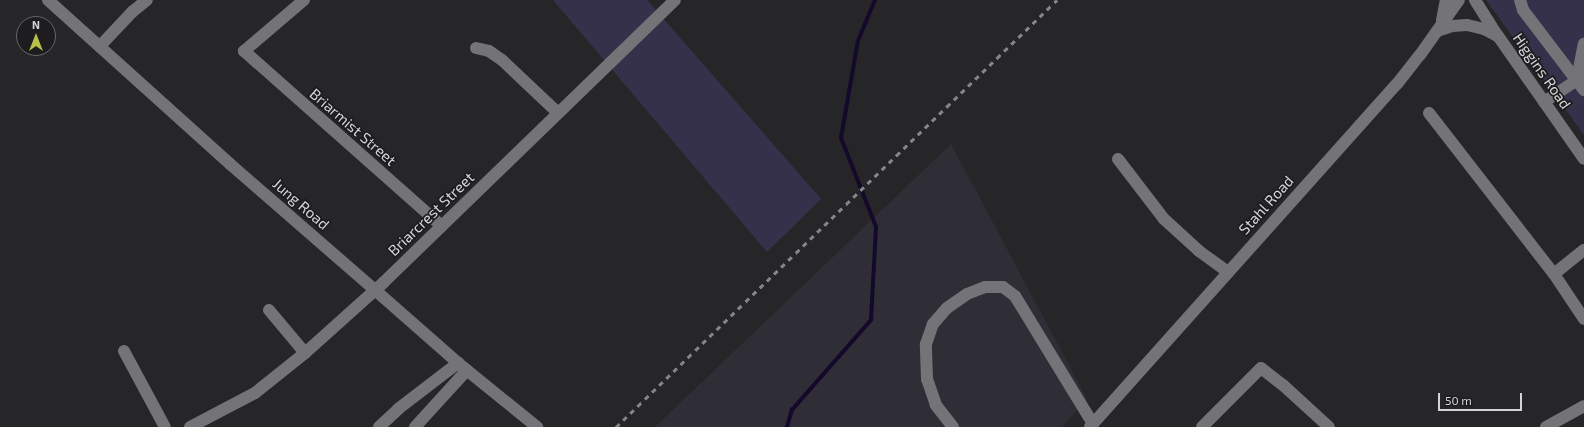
<!DOCTYPE html>
<style>
body{margin:0}
#map{position:relative;width:1584px;height:427px;overflow:hidden;background:#262629;font-family:"Exo 2",sans-serif}
div>[style]{position:absolute}
.built>*{inset:0;background:#2f2e36}
.green>*{inset:0;background:#36314a}
.stream>*{height:3.5px;margin:-1.75px;padding:0 1.75px;transform-origin:1.75px;border-radius:1.75px;background:#14092b}
.minor>*{height:12px;margin:-6px;padding:0 6px;transform-origin:6px;border-radius:6px;background:#747478}
.rail>*{height:3px;margin-top:-1.5px;transform-origin:0;background:repeating-linear-gradient(90deg,#858587 0 5px,transparent 0 10px)}
span{translate:-50% -50%;white-space:nowrap;text-align:center;line-height:1.15;-webkit-text-stroke:3.5px #1d1c1f;paint-order:stroke}
.street-label{font-size:15px;color:#d5d5d7}
.north{position:absolute;left:16px;top:16px;width:40px;height:40px;box-sizing:border-box;background:#1d1c1f;border:1px solid #676669;border-radius:50%;rotate:0deg;font-size:11px;font-weight:700;line-height:16px;text-align:center;color:#d5d5d7}
.north::after{content:'';display:block;margin:auto;width:14px;height:18px;background:#b8c147;clip-path:polygon(50% 0,100% 100%,50% 72%,0 100%)}
.scale{position:absolute;left:1438px;top:393px;width:84px;height:18px;box-sizing:border-box;border:2px solid #d5d5d7;border-top:0;padding-left:5px;font-size:12px;line-height:14px;white-space:nowrap;color:#d5d5d7;-webkit-text-stroke:3px #1d1c1f;paint-order:stroke}
</style>
<div id="map">
<div class="built">
<i style="clip-path:polygon(951px 144px,1087px 399px,1062px 427px,655px 427px)"></i>
</div>
<div class="green">
<i style="clip-path:polygon(553px 0,647px 0,821px 199px,767px 252px)"></i>
<i style="clip-path:polygon(1486px 0,1584px 0,1584px 135px)"></i>
</div>
<div class="stream">
<i style="left:787px;top:427px;width:18px;rotate:-74deg"></i>
<i style="left:792px;top:410px;width:120px;rotate:-48.7deg"></i>
<i style="left:871px;top:320px;width:93px;rotate:-86.9deg"></i>
<i style="left:876px;top:227px;width:96px;rotate:-111.5deg"></i>
<i style="left:841px;top:138px;width:98px;rotate:-80.1deg"></i>
<i style="left:858px;top:41px;width:44px;rotate:-67.5deg"></i>
</div>
<div class="minor">
<i style="left:48px;top:0;width:245px;rotate:42deg"></i>
<i style="left:230px;top:164px;width:192px;rotate:41deg"></i>
<i style="left:375px;top:290px;width:111px;rotate:41.3deg"></i>
<i style="left:458px;top:363px;width:102px;rotate:39deg"></i>
<i style="left:304px;top:0;width:79px;rotate:139.6deg"></i>
<i style="left:244px;top:51px;width:264px;rotate:41.5deg"></i>
<i style="left:1475px;top:0;width:31px;rotate:58deg"></i>
<i style="left:1491px;top:26px;width:162px;rotate:55deg"></i>
<i style="left:1520px;top:0;width:10px;rotate:73deg"></i>
<i style="left:1523px;top:10px;width:101px;rotate:52.7deg"></i>
<i style="left:1442px;top:20px;width:20px;rotate:-79deg"></i>
<i style="left:1437px;top:31px;width:16px;rotate:-18deg"></i>
<i style="left:1452px;top:26px;width:15px;rotate:-4deg"></i>
<i style="left:1467px;top:25px;width:17px;rotate:13deg"></i>
<i style="left:1484px;top:29px;width:15px;rotate:28deg"></i>
<i style="left:100px;top:46px;width:47px;rotate:-46.7deg"></i>
<i style="left:132px;top:12px;width:19px;rotate:-39deg"></i>
<i style="left:476px;top:48px;width:13px;rotate:13deg"></i>
<i style="left:489px;top:51px;width:16px;rotate:35deg"></i>
<i style="left:502px;top:60px;width:77px;rotate:43.4deg"></i>
<i style="left:1577px;top:79px;width:36px;rotate:-79deg"></i>
<i style="left:1544px;top:102px;width:47px;rotate:-33.7deg"></i>
<i style="left:1429px;top:113px;width:204px;rotate:52.2deg"></i>
<i style="left:1554px;top:274px;width:54px;rotate:56.3deg"></i>
<i style="left:1118px;top:159px;width:76px;rotate:52.5deg"></i>
<i style="left:1164px;top:219px;width:47px;rotate:42.4deg"></i>
<i style="left:1199px;top:251px;width:36px;rotate:36deg"></i>
<i style="left:1554px;top:274px;width:38px;rotate:-39deg"></i>
<i style="left:269px;top:310px;width:56px;rotate:50.1deg"></i>
<i style="left:124px;top:351px;width:86px;rotate:61.7deg"></i>
<i style="left:190px;top:427px;width:73px;rotate:-27.6deg"></i>
<i style="left:255px;top:393px;width:64px;rotate:-38.7deg"></i>
<i style="left:305px;top:353px;width:106px;rotate:-41.9deg"></i>
<i style="left:384px;top:282px;width:405px;rotate:-44.1deg"></i>
<i style="left:379px;top:427px;width:26px;rotate:-43deg"></i>
<i style="left:398px;top:409px;width:76px;rotate:-37.5deg"></i>
<i style="left:415px;top:427px;width:77px;rotate:-47.6deg"></i>
<i style="left:953px;top:427px;width:28px;rotate:-128deg"></i>
<i style="left:936px;top:405px;width:28px;rotate:-109deg"></i>
<i style="left:927px;top:379px;width:35px;rotate:-92deg"></i>
<i style="left:926px;top:344px;width:21px;rotate:-71deg"></i>
<i style="left:933px;top:324px;width:21px;rotate:-49deg"></i>
<i style="left:947px;top:308px;width:24px;rotate:-35deg"></i>
<i style="left:967px;top:294px;width:19px;rotate:-21deg"></i>
<i style="left:985px;top:287px;width:18px"></i>
<i style="left:1003px;top:287px;width:15px;rotate:37deg"></i>
<i style="left:1015px;top:296px;width:150px;rotate:58.6deg"></i>
<i style="left:1090px;top:427px;width:460px;rotate:-48.2deg"></i>
<i style="left:1397px;top:84px;width:37px;rotate:-52deg"></i>
<i style="left:1420px;top:55px;width:67px;rotate:-54.7deg"></i>
<i style="left:1202px;top:427px;width:83px;rotate:-45deg"></i>
<i style="left:1261px;top:368px;width:28px;rotate:38deg"></i>
<i style="left:1283px;top:385px;width:62px;rotate:42.4deg"></i>
<i style="left:1546px;top:427px;width:43px;rotate:-28.9deg"></i>
</div>
<div class="rail">
<i style="left:616px;top:427px;width:614px;rotate:-44.08deg"></i>
</div>
<div class="street-label">
<span style="left:1542px;top:71px;rotate:55deg">Higgins Road</span>
<span style="left:353px;top:127px;rotate:41deg">Briarmist Street</span>
<span style="left:301px;top:204px;rotate:41deg">Jung Road</span>
<span style="left:1266px;top:205px;rotate:-48deg">Stahl Road</span>
<span style="left:431px;top:214px;rotate:-44deg">Briarcrest Street</span>
</div>
<div class="north">N</div>
<div class="scale">50 m</div>
</div>
